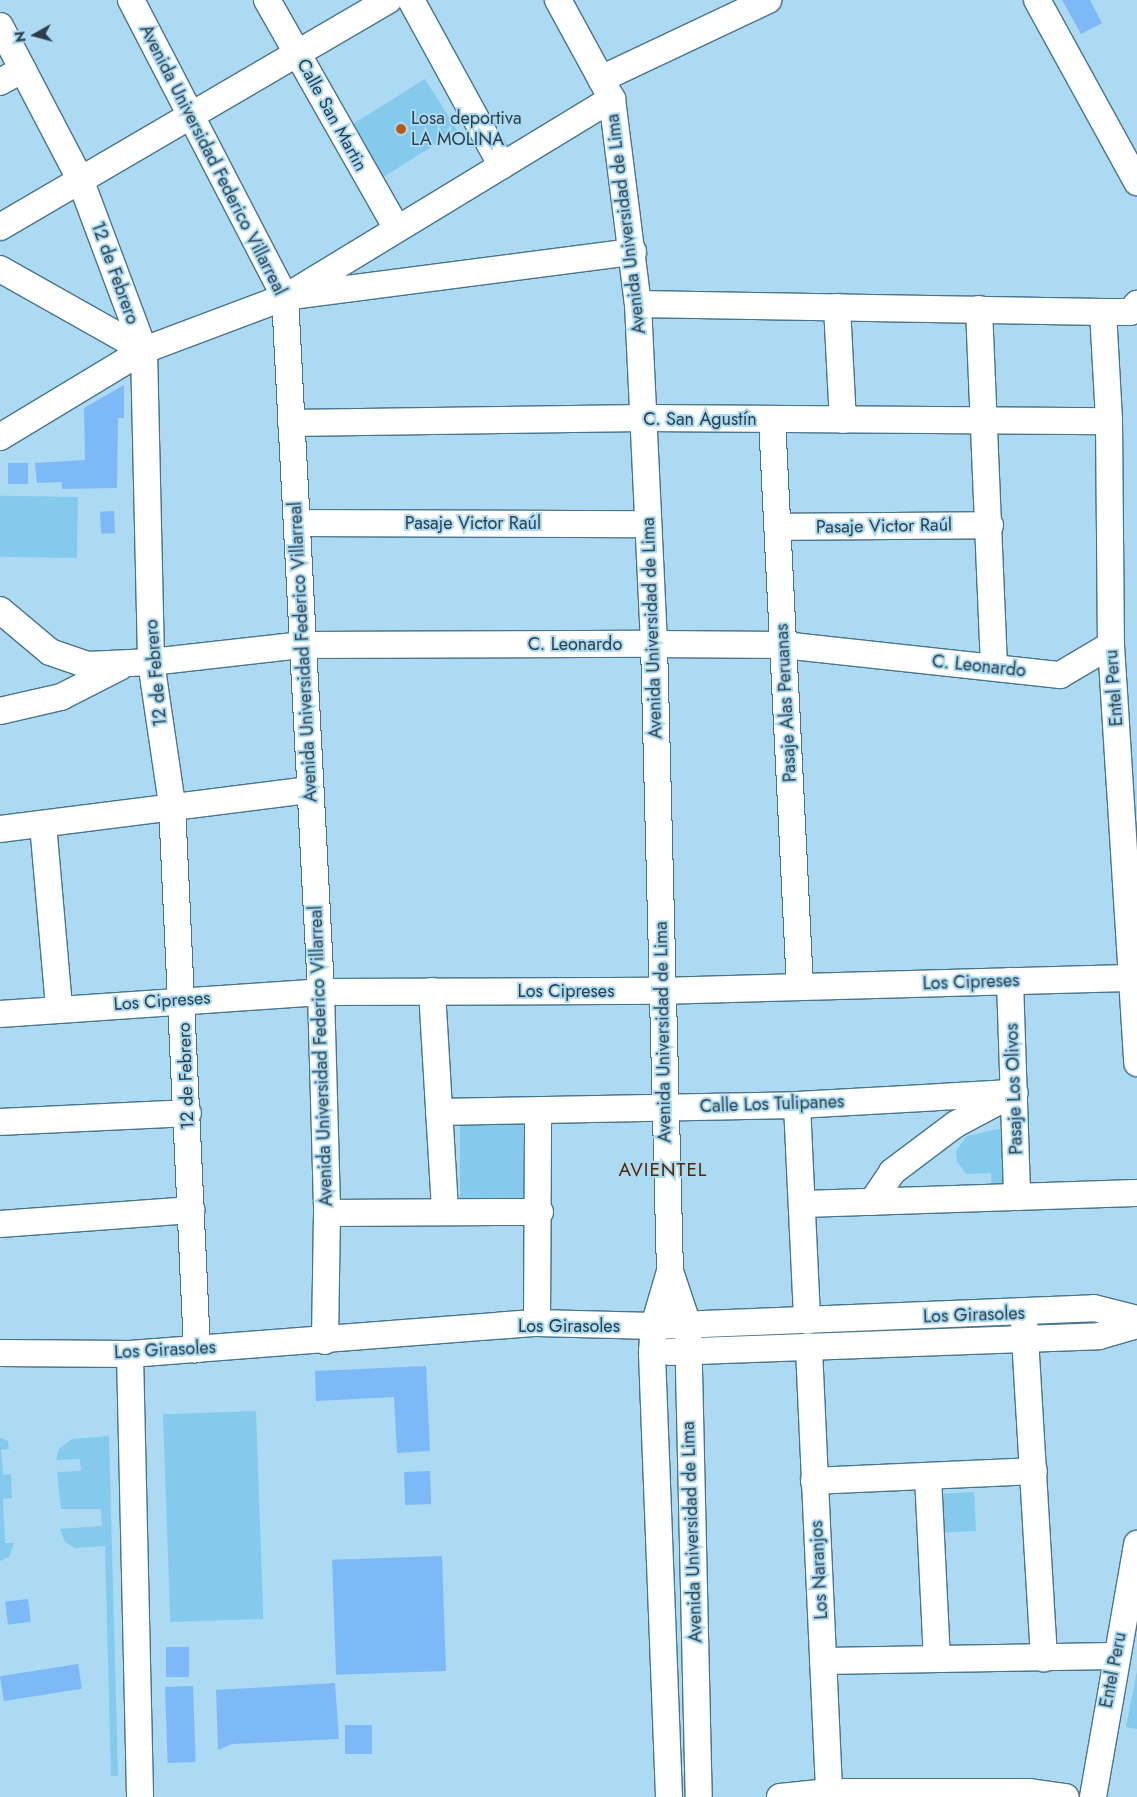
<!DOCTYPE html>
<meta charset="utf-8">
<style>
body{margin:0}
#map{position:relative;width:1137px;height:1797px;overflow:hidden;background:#abdaf2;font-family:Jost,sans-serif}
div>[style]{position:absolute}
.green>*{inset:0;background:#83caec;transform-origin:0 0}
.building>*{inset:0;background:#7db9f7;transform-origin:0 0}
.roads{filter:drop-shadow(1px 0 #48758a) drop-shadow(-1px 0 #48758a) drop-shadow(0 1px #48758a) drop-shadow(0 -1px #48758a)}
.minor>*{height:26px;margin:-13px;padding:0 13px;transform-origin:13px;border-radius:13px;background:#fff}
.dots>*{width:14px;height:14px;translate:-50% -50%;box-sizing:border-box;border:2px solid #abdaf2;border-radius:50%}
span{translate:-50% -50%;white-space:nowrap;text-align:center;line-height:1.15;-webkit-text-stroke:4px #abdaf2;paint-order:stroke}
.street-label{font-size:18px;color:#2c3f49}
.poi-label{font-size:18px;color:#2c3f49}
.left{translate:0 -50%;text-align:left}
.neighbourhood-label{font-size:19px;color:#552707;letter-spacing:1px}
.north{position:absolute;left:10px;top:10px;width:50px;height:50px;-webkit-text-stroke:4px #abdaf2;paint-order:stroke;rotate:263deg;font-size:14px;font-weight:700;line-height:20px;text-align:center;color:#2c3f49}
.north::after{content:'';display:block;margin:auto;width:18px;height:22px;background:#2c3f49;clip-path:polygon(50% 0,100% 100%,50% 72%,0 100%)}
</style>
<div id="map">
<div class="green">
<i style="left:425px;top:79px;width:61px;height:93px;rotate:58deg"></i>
<i style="left:78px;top:497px;width:61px;height:78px;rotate:91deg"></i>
<i style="left:460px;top:1120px;width:73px;height:86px"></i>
<i style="clip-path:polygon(999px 1129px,1013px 1131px,1015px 1194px,992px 1195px,991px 1173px,966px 1174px,957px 1161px,956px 1151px,967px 1136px)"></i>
<i style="left:256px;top:1411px;width:208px;height:93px;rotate:88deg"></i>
<i style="clip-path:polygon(109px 1436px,118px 1776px,111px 1776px,105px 1546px,75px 1548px,65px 1542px,60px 1529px,102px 1526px,101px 1509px,61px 1509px,57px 1472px,81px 1471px,80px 1459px,56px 1460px,59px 1449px,72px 1439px)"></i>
<i style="clip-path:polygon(0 1438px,8px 1441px,9px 1449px,1px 1450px,3px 1475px,11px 1474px,12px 1498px,3px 1499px,5px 1543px,14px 1543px,9px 1557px,0 1561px)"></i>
<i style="left:974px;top:1492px;width:39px;height:38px;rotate:87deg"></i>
<i style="clip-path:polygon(1137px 1671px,1137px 1729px,1126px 1727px)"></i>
</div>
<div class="building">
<i style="clip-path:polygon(1062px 0,1090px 0,1102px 23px,1081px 34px)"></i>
<i style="clip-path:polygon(124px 385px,124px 418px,118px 418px,117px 488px,62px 489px,62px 482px,37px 483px,35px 463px,85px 460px,84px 408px)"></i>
<i style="left:28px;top:463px;width:21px;height:20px;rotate:90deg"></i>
<i style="left:114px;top:511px;width:22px;height:14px;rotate:87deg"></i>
<i style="clip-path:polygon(426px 1366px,430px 1451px,397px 1453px,394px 1397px,316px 1401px,315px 1371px)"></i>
<i style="left:430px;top:1471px;width:33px;height:26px;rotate:88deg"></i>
<i style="left:442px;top:1556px;width:115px;height:110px;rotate:88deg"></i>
<i style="left:28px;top:1599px;width:23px;height:23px;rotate:83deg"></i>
<i style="left:166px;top:1647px;width:23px;height:30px"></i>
<i style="left:78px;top:1664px;width:25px;height:79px;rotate:81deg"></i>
<i style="clip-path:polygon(335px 1683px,339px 1739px,232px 1744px,218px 1750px,216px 1690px)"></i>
<i style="left:193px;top:1686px;width:76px;height:28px;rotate:88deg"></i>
<i style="left:345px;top:1725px;width:27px;height:29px"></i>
</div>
<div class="roads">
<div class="minor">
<i style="left:131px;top:0;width:335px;rotate:62.6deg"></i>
<i style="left:285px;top:297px;width:696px;rotate:87.03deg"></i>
<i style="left:321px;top:992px;width:221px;rotate:88.4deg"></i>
<i style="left:327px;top:1213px;width:128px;rotate:90.9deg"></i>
<i style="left:267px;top:0;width:263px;rotate:60.4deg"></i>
<i style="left:411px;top:0;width:189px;rotate:61.3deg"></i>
<i style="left:558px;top:0;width:113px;rotate:61.4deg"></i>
<i style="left:612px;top:99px;width:207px;rotate:82.8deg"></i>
<i style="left:638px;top:304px;width:340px;rotate:87.3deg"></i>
<i style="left:654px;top:644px;width:627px;rotate:88.54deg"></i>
<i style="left:670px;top:1271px;width:57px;rotate:71.6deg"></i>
<i style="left:688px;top:1325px;width:472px;rotate:88.7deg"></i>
<i style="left:1037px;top:0;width:208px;rotate:61.2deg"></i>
<i style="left:0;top:26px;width:173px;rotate:62.4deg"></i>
<i style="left:80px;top:179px;width:183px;rotate:69.5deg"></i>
<i style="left:144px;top:350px;width:312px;rotate:88.7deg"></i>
<i style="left:151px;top:662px;width:145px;rotate:81.6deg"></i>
<i style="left:172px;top:805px;width:545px;rotate:87.37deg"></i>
<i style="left:601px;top:79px;width:185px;rotate:-25.3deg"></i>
<i style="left:0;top:82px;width:26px;rotate:-29deg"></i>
<i style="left:0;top:227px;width:450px;rotate:-30.3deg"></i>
<i style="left:0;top:269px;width:165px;rotate:29.4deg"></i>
<i style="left:294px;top:292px;width:372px;rotate:-31.3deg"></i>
<i style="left:638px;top:304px;width:465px;rotate:1deg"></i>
<i style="left:1103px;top:312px;width:27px"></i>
<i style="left:1130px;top:312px;width:11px;rotate:-49deg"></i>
<i style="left:837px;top:307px;width:113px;rotate:87deg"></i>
<i style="left:979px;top:309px;width:358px;rotate:87.6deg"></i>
<i style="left:1103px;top:312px;width:109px;rotate:86.8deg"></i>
<i style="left:1109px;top:421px;width:224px;rotate:89.5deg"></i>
<i style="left:1111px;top:645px;width:419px;rotate:86.4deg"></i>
<i style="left:772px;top:419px;width:569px;rotate:87.18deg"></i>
<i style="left:291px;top:423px;width:352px;rotate:-0.8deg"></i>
<i style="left:643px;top:418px;width:466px;rotate:0.4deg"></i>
<i style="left:0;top:437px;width:168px;rotate:-31.1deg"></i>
<i style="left:144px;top:350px;width:151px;rotate:-20.6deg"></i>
<i style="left:285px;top:297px;width:351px;rotate:-7.4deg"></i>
<i style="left:297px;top:523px;width:351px;rotate:0.2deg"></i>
<i style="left:777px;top:527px;width:213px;rotate:-0.5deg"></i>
<i style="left:0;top:610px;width:65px;rotate:40deg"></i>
<i style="left:50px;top:652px;width:39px;rotate:19deg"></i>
<i style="left:87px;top:665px;width:64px;rotate:-2.7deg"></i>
<i style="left:151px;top:662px;width:153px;rotate:-6.4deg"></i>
<i style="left:303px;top:645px;width:351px;rotate:-0.2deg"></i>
<i style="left:654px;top:644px;width:129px;rotate:0.4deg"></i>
<i style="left:783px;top:645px;width:279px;rotate:6.2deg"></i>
<i style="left:1060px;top:675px;width:59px;rotate:-30.5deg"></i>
<i style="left:0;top:711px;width:63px;rotate:-12.9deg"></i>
<i style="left:61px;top:697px;width:66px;rotate:-27deg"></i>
<i style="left:43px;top:824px;width:185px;rotate:85deg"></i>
<i style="left:0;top:829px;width:311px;rotate:-7.2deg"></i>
<i style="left:1010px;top:981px;width:216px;rotate:88.1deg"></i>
<i style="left:432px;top:991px;width:219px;rotate:86.6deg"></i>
<i style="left:0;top:1014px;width:322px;rotate:-3.9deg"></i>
<i style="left:321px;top:992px;width:341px;rotate:-0.2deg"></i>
<i style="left:662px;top:991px;width:471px;rotate:-1.6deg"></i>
<i style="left:797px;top:1105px;width:216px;rotate:87.3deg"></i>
<i style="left:439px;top:1112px;width:358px;rotate:-1.1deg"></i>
<i style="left:797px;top:1105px;width:218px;rotate:-3.2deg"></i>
<i style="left:0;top:1122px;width:188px;rotate:-2.7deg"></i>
<i style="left:872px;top:1202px;width:36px;rotate:-56deg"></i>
<i style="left:892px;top:1172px;width:80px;rotate:-36.9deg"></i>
<i style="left:956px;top:1124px;width:58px;rotate:-27.9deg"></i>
<i style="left:802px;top:1204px;width:335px;rotate:-1.9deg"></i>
<i style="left:327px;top:1213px;width:213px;rotate:-0.3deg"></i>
<i style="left:0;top:1224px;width:192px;rotate:-4.2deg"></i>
<i style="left:1024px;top:1321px;width:338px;rotate:86.6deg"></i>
<i style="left:537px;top:1323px;width:212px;rotate:-89.7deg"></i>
<i style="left:809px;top:1349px;width:443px;rotate:87.4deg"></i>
<i style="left:670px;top:1352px;width:429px;rotate:-2.1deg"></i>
<i style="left:1099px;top:1336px;width:40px;rotate:-16deg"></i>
<i style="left:0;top:1353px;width:130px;rotate:0.4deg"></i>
<i style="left:130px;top:1354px;width:408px;rotate:-4.4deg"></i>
<i style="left:537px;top:1323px;width:117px;rotate:1.5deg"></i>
<i style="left:654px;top:1326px;width:440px;rotate:-2.3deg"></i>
<i style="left:1094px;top:1308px;width:44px;rotate:14.3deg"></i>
<i style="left:130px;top:1354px;width:443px;rotate:88.7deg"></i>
<i style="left:928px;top:1476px;width:182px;rotate:87.2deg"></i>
<i style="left:814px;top:1481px;width:220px;rotate:-2.6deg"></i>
<i style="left:823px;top:1661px;width:291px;rotate:-1deg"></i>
<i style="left:669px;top:1797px;width:445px;rotate:-92.2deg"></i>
<i style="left:652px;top:1352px;width:26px;rotate:-86deg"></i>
<i style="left:654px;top:1326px;width:57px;rotate:-73.8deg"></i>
<i style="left:780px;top:1797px;width:49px;rotate:-5.8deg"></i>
<i style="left:829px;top:1792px;width:201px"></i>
<i style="left:1030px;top:1792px;width:36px;rotate:8deg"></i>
<i style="left:1093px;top:1797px;width:257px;rotate:-80.1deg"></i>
</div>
</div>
<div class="dots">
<i style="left:401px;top:129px;background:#ba5b14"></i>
</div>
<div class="street-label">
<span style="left:332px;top:115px;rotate:61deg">Calle San Martin</span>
<span style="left:213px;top:160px;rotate:63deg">Avenida Universidad Federico Villarreal</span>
<span style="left:626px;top:224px;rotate:-97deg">Avenida Universidad de Lima</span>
<span style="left:115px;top:273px;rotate:70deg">12 de Febrero</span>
<span style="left:700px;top:419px">C. San Agustín</span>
<span style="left:473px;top:523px">Pasaje Victor Raúl</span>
<span style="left:884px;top:526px;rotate:-1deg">Pasaje Victor Raúl</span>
<span style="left:652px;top:628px;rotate:-92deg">Avenida Universidad de Lima</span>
<span style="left:575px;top:644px">C. Leonardo</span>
<span style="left:303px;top:652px;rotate:-93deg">Avenida Universidad Federico Villarreal</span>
<span style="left:979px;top:666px;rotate:6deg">C. Leonardo</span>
<span style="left:156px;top:673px;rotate:-95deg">12 de Febrero</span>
<span style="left:1114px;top:688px;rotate:-94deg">Entel Peru</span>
<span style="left:786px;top:703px;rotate:-93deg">Pasaje Alas Peruanas</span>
<span style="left:971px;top:982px;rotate:-2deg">Los Cipreses</span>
<span style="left:566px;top:991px">Los Cipreses</span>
<span style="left:162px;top:1001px;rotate:-4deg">Los Cipreses</span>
<span style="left:663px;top:1032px;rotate:-91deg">Avenida Universidad de Lima</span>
<span style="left:321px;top:1056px;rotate:-92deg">Avenida Universidad Federico Villarreal</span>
<span style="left:186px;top:1076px;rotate:-92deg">12 de Febrero</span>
<span style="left:1014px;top:1089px;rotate:-92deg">Pasaje Los Olivos</span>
<span style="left:772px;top:1104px;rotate:-2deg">Calle Los Tulipanes</span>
<span style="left:974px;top:1315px;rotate:-2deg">Los Girasoles</span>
<span style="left:569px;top:1326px">Los Girasoles</span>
<span style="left:165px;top:1350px;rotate:-3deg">Los Girasoles</span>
<span style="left:692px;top:1532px;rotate:-92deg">Avenida Universidad de Lima</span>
<span style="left:819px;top:1570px;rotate:-93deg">Los Naranjos</span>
<span style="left:1113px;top:1670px;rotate:-79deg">Entel Peru</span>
</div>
<div class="poi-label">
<span class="left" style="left:411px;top:129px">Losa deportiva<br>LA MOLINA</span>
</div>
<div class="neighbourhood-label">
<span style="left:663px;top:1170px">AVIENTEL</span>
</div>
<div class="north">N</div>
</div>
